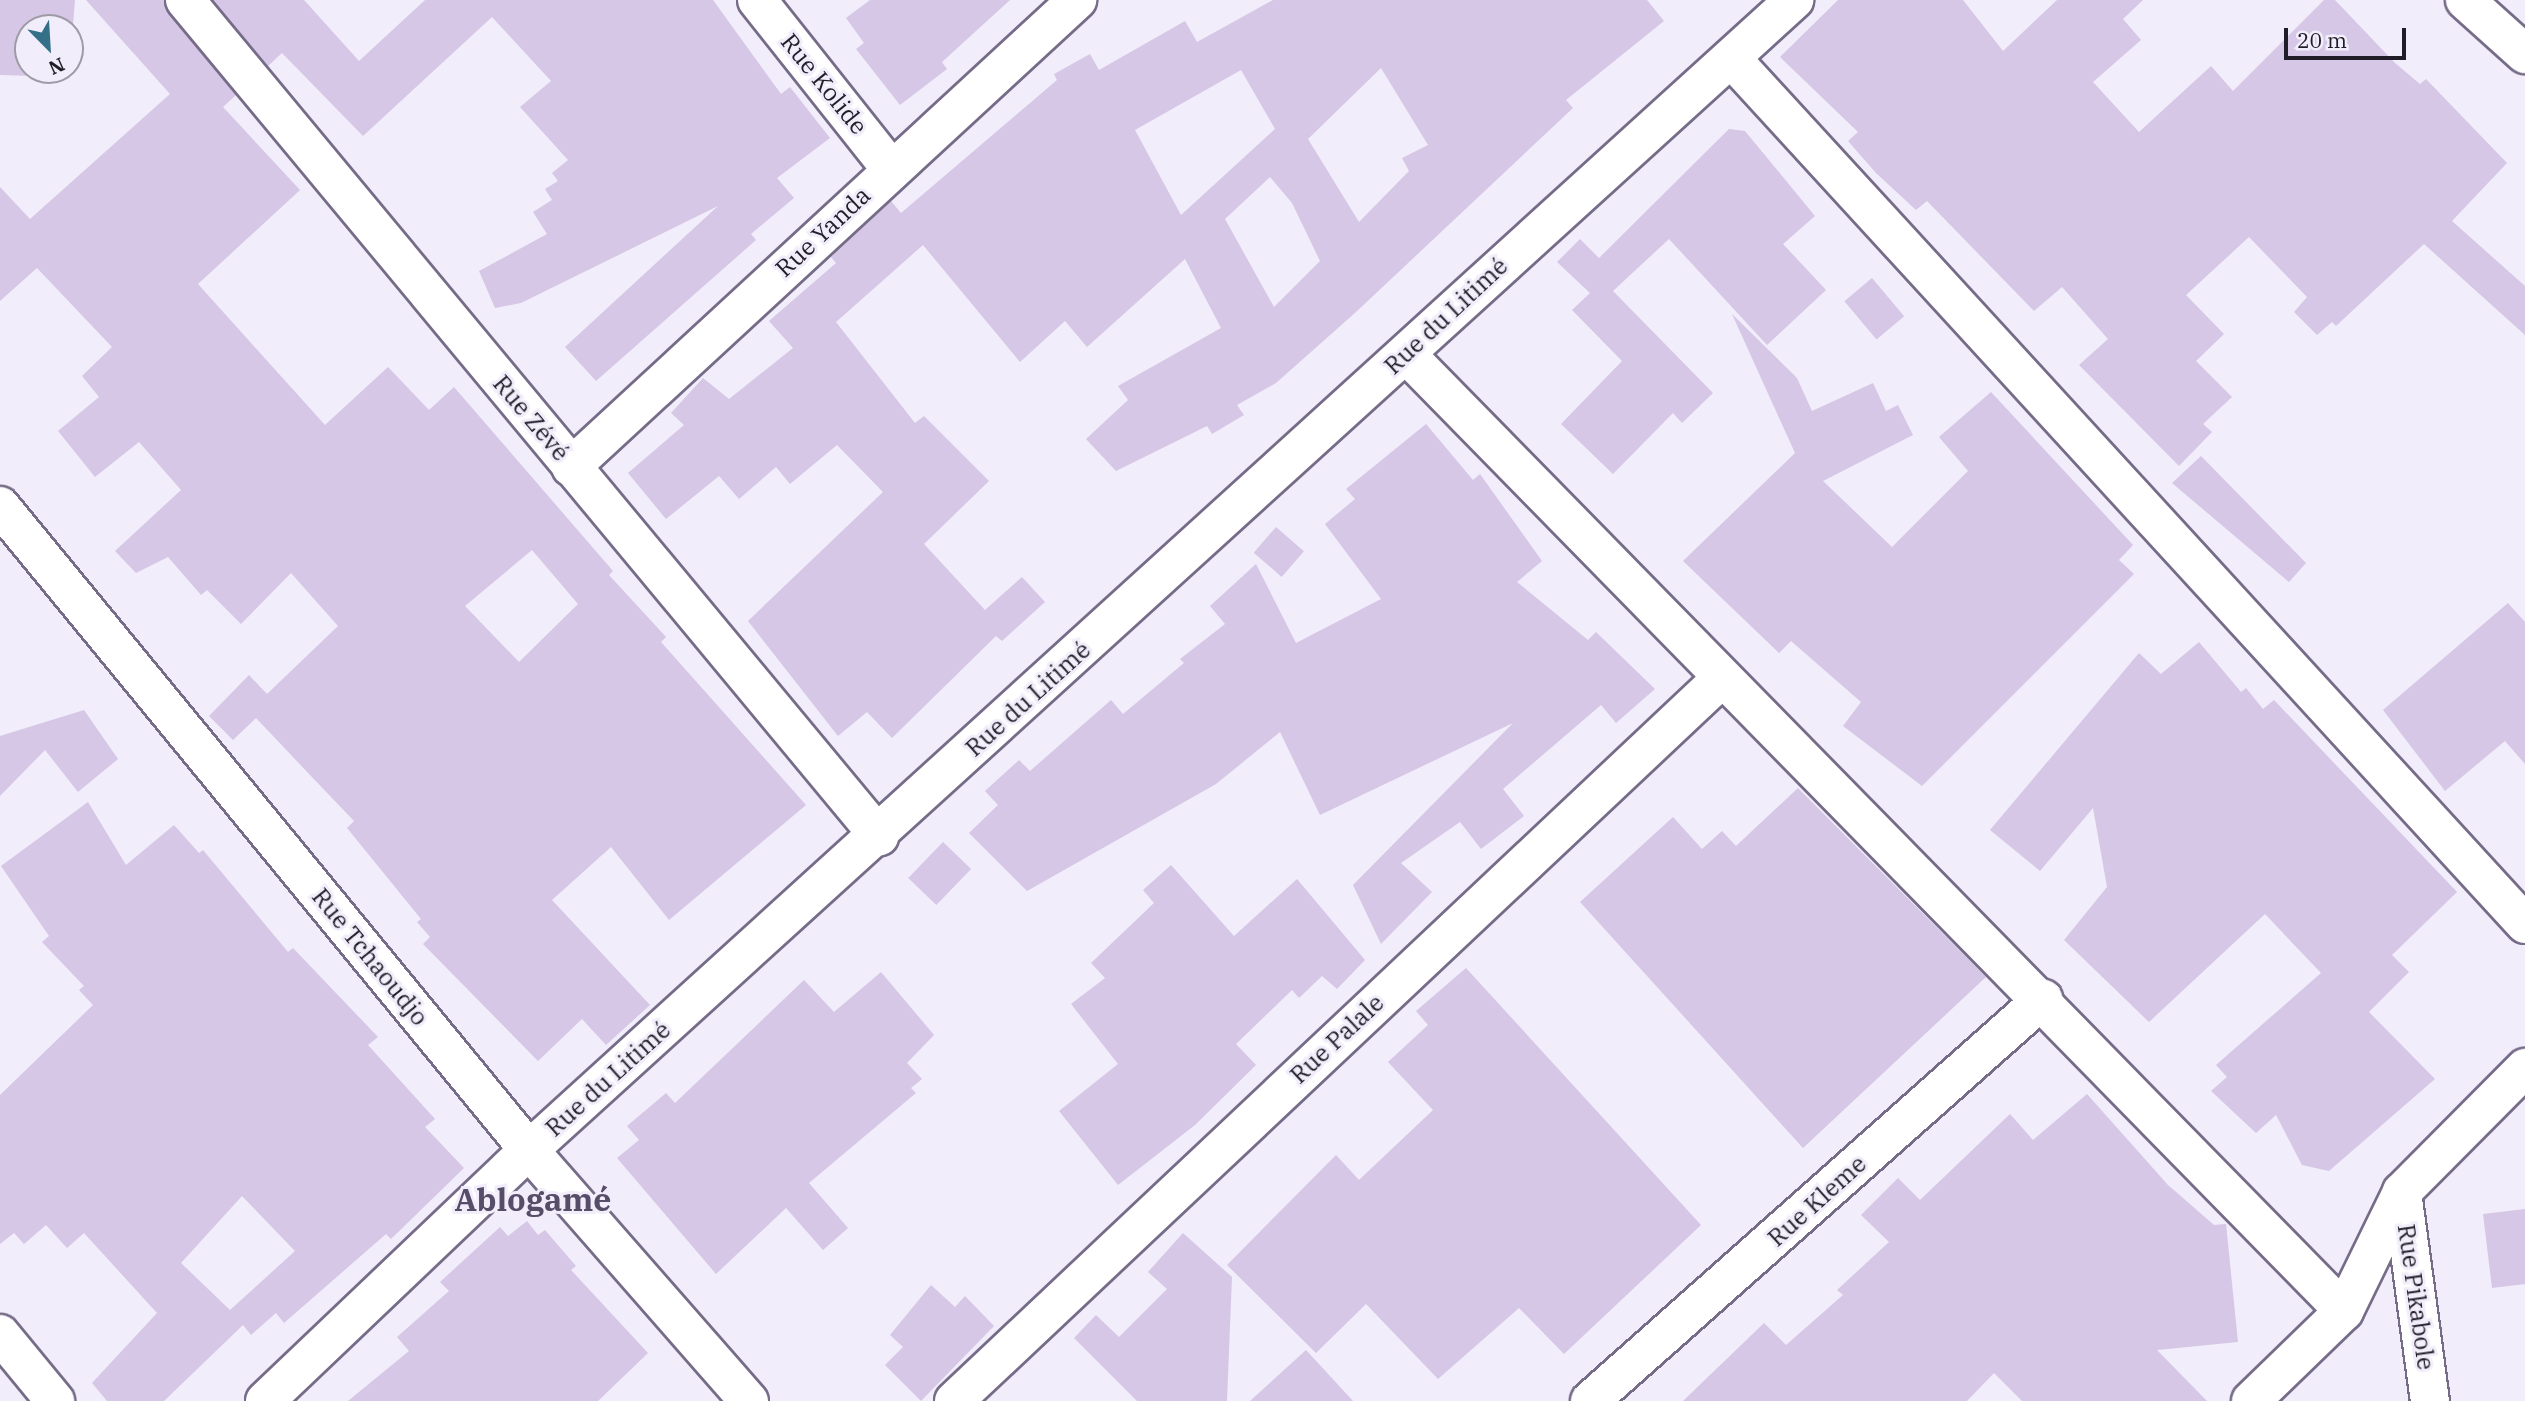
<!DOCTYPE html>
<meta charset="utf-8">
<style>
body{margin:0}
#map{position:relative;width:2525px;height:1401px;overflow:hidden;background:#f1edfa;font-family:"IBM Plex Serif",serif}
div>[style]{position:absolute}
.building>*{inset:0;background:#d5c7e5;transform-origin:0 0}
.roads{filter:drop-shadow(2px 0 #766c88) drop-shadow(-2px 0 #766c88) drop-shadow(0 2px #766c88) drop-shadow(0 -2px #766c88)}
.minor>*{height:38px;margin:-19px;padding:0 19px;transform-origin:19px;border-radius:19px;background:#fff}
span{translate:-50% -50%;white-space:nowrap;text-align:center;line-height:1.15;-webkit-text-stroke:6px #f1edfa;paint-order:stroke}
.street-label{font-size:24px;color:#211d28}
.district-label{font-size:32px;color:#564d68;font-weight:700}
.north{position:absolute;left:14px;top:14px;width:70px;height:70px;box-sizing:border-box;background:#f1edfa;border:2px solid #9e9aa6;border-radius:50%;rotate:156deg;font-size:19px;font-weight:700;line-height:28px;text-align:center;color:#211d28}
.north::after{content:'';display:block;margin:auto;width:24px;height:32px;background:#347087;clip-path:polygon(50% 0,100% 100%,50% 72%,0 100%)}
.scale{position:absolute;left:2284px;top:28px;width:122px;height:32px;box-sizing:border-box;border:4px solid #211d28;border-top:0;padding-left:9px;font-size:21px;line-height:24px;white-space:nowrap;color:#211d28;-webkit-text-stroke:5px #f1edfa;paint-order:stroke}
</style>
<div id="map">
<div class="building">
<i style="clip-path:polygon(0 0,75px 0,70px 64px,70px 28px,28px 28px,28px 70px,69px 70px,69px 77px,0 75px)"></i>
<i style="clip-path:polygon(evenodd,86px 0,164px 0,236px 95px,223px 107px,300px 190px,198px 284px,325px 425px,388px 367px,429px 410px,454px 387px,613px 571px,609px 575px,666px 637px,661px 642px,806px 805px,669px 920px,611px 847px,552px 900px,650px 1005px,606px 1045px,582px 1019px,538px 1061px,423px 944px,430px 937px,417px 922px,421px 919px,347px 828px,354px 821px,310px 775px,256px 718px,233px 740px,209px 716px,249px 675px,267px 694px,338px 626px,291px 573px,241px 624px,207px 590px,201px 595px,168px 557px,136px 573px,115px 551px,181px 490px,139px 442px,95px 477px,58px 431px,99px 397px,82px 376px,112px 347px,37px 268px,0 301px,0 187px,30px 219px,170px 94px,86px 0,532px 550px,578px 604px,519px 662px,465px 606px,532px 550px)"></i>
<i style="clip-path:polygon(213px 0,304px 0,359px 61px,425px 0,713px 0,781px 94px,790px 87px,830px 138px,777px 178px,794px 198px,751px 234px,756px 240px,596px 381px,565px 347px,718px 206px,521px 303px,495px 308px,479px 271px,547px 234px,533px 212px,552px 200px,545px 189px,558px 181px,552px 173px,568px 160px,520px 107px,551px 81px,492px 17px,363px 136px,282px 53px,268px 66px)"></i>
<i style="clip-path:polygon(870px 0,1010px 0,942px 62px,947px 69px,900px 105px,856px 49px,864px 43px,846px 18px)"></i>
<i style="clip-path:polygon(evenodd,1273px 0,1647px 0,1664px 21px,1566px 100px,1573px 108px,1356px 312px,1276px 383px,1237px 405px,1244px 415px,1212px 434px,1207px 426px,1116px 471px,1086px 439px,1128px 400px,1118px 386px,1221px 328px,1185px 259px,1087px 347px,1065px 321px,1020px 362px,923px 245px,836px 322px,915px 423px,924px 416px,989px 481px,924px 544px,985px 610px,1022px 577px,1045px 602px,1002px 641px,996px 636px,892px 738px,867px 712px,838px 736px,748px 621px,883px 492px,837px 445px,790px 484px,776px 467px,739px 499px,719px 476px,666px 519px,628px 473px,684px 425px,671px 413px,703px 378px,729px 399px,793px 348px,769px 321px,836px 263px,831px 257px,891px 201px,901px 213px,1057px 80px,1054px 74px,1090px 54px,1099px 70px,1185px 21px,1197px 42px,1273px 0,1381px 68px,1428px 145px,1402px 158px,1409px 171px,1359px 222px,1308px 139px,1381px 68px,1273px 0,1241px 70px,1275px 129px,1181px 215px,1135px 130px,1241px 70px,1273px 0,1270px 177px,1292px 203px,1320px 261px,1274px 307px,1225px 219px,1270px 177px)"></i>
<i style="clip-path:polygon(1838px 0,1963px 0,2003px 51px,2057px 0,2143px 0,2123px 19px,2141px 40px,2093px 82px,2139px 132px,2211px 66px,2233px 91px,2324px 0,2335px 0,2395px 63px,2420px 84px,2426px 79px,2507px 163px,2452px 221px,2525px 286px,2525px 335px,2424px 244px,2336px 326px,2332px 322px,2317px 335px,2294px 312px,2307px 297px,2249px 237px,2186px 295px,2224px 334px,2196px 361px,2232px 397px,2203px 424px,2212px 432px,2179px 466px,2079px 365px,2108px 339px,2062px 287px,2034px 311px,1927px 201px,1916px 210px,1876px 173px,1848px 141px,1858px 132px,1780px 57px)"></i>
<i style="clip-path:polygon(1729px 129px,1745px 131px,1815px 216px,1783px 244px,1826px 290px,1767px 345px,1669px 239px,1613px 291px,1713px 393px,1682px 423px,1673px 413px,1613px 474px,1561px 424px,1622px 361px,1572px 310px,1590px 293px,1557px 262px,1580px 239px,1599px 258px)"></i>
<i style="left:1872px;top:278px;width:50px;height:36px;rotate:50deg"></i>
<i style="clip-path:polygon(1732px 314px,1797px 378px,1812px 411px,1873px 383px,1886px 411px,1898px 405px,1913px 435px,1823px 481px,1892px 547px,1968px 471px,1939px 437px,1991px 392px,2133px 545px,2119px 560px,2134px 574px,1922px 786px,1843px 726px,1861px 702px,1791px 641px,1779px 653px,1683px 561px,1795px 453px)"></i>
<i style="clip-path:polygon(1426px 424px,1473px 480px,1480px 474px,1542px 561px,1517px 582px,1588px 640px,1596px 632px,1655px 689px,1616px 723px,1601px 705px,1503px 789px,1524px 816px,1481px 849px,1460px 822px,1401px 863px,1432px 892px,1381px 944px,1353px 885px,1513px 723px,1320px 815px,1280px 732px,1216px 784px,1027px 891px,969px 833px,998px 805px,985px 791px,1019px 760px,1030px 771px,1111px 700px,1123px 714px,1184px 663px,1180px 659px,1225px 624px,1210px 606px,1256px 564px,1296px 643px,1381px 599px,1325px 524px,1355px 499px,1346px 489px)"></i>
<i style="clip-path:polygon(2201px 456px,2306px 563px,2289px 582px,2172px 483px)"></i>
<i style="left:1276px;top:527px;width:37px;height:34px;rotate:41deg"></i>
<i style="clip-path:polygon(2508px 603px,2525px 622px,2525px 764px,2505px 741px,2445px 791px,2383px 710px)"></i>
<i style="clip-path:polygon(2199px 642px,2241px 692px,2246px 688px,2263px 709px,2274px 700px,2457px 892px,2392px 955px,2409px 972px,2369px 1012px,2435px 1079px,2329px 1171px,2302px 1165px,2276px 1115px,2256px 1133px,2211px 1091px,2227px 1077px,2216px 1065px,2321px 973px,2265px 914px,2149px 1022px,2064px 940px,2107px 887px,2093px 808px,2040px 871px,1990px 830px,2139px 653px,2161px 674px)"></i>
<i style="clip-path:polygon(84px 710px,118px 759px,78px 792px,45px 750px,0 796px,0 736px)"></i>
<i style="clip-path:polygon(1798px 788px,1986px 977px,1803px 1148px,1580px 902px,1673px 817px,1702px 849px,1722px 831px,1736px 846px)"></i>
<i style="clip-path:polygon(evenodd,88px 802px,126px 865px,174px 825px,199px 853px,203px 850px,288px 952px,293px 948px,378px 1037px,368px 1045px,435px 1119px,425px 1127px,464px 1168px,391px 1239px,386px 1234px,284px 1323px,276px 1313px,251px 1335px,243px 1325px,164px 1401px,107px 1401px,92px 1383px,157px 1313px,84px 1233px,67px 1248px,46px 1225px,24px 1244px,14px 1233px,0 1244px,0 1095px,93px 1005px,79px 990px,84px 986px,42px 942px,49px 936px,1px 866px,88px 802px,242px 1196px,295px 1251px,230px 1310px,181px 1263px,242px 1196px)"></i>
<i style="left:943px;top:842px;width:39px;height:50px;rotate:44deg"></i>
<i style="clip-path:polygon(1171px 865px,1234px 936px,1297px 879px,1365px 960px,1337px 989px,1322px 976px,1299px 998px,1292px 990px,1236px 1044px,1256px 1065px,1195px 1125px,1118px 1185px,1059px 1111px,1118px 1064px,1071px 1004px,1105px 978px,1091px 963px,1154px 903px,1143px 890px)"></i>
<i style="clip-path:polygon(1466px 968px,1701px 1225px,1564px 1354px,1519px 1308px,1438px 1379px,1366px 1304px,1316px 1353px,1227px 1265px,1336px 1155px,1359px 1180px,1433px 1110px,1388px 1062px,1428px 1025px,1416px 1011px)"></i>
<i style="clip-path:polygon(881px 972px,934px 1035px,907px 1063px,922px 1079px,911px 1088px,916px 1093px,809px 1183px,848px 1228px,823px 1250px,786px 1208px,716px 1274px,617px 1158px,639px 1140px,627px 1126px,666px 1093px,675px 1103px,804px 980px,834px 1012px)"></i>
<i style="clip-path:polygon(2087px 1094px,2168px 1185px,2214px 1225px,2226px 1224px,2238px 1342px,2157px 1350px,2207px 1401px,2022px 1401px,1994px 1373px,1967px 1401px,1683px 1401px,1764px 1323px,1786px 1345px,1843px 1295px,1837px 1290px,1889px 1242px,1861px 1215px,1898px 1178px,1920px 1200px,2010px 1114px,2033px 1140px)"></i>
<i style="clip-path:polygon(2525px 1209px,2525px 1284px,2492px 1288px,2483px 1214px)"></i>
<i style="clip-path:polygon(527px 1221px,538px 1235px,545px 1230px,576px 1266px,571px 1270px,648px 1353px,598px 1401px,348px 1401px,409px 1351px,397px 1337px,449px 1291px,440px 1282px,500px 1227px,508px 1236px)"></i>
<i style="clip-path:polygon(1183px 1233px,1232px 1277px,1227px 1401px,1137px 1401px,1074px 1338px,1096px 1315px,1119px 1337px,1167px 1289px,1148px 1272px)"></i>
<i style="clip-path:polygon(931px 1285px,955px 1307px,965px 1296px,994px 1326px,921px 1401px,885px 1365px,903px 1347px,890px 1335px)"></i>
<i style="clip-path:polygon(1306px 1350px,1353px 1401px,1250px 1401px)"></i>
</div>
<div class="roads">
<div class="minor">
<i style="left:185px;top:0;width:1087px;rotate:50.3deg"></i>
<i style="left:757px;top:0;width:216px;rotate:51.6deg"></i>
<i style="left:2465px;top:0;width:81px;rotate:42deg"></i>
<i style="left:1731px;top:58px;width:1175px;rotate:47.48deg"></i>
<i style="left:1406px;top:354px;width:1340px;rotate:45.57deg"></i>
<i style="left:571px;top:467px;width:689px;rotate:-42.7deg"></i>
<i style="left:0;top:506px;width:833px;rotate:50.6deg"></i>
<i style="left:529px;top:1150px;width:334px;rotate:48.8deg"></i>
<i style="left:2402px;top:1192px;width:211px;rotate:82.4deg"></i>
<i style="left:0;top:1334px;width:87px;rotate:50.6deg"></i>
<i style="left:265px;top:1401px;width:364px;rotate:-43.6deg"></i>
<i style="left:529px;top:1150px;width:1710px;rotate:-42.27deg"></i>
<i style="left:954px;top:1401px;width:1055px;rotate:-43.27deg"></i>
<i style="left:1590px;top:1401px;width:606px;rotate:-41.59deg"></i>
<i style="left:2251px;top:1401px;width:129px;rotate:-44.1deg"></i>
<i style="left:2344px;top:1311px;width:132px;rotate:-64deg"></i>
<i style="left:2402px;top:1192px;width:175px;rotate:-45.2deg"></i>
</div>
</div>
<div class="street-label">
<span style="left:824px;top:84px;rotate:51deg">Rue Kolide</span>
<span style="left:823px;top:232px;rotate:-43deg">Rue Yanda</span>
<span style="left:1446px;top:316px;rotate:-43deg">Rue du Litimé</span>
<span style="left:531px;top:418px;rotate:50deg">Rue Zévé</span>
<span style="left:1028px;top:699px;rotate:-42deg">Rue du Litimé</span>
<span style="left:370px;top:957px;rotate:51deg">Rue Tchaoudjo</span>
<span style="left:1337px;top:1039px;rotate:-43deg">Rue Palale</span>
<span style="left:608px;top:1079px;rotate:-42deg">Rue du Litimé</span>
<span style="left:1817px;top:1201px;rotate:-42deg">Rue Kleme</span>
<span style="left:2416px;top:1297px;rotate:82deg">Rue Pikabole</span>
</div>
<div class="district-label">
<span style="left:533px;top:1199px">Ablogamé</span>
</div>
<div class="north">N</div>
<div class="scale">20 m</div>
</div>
